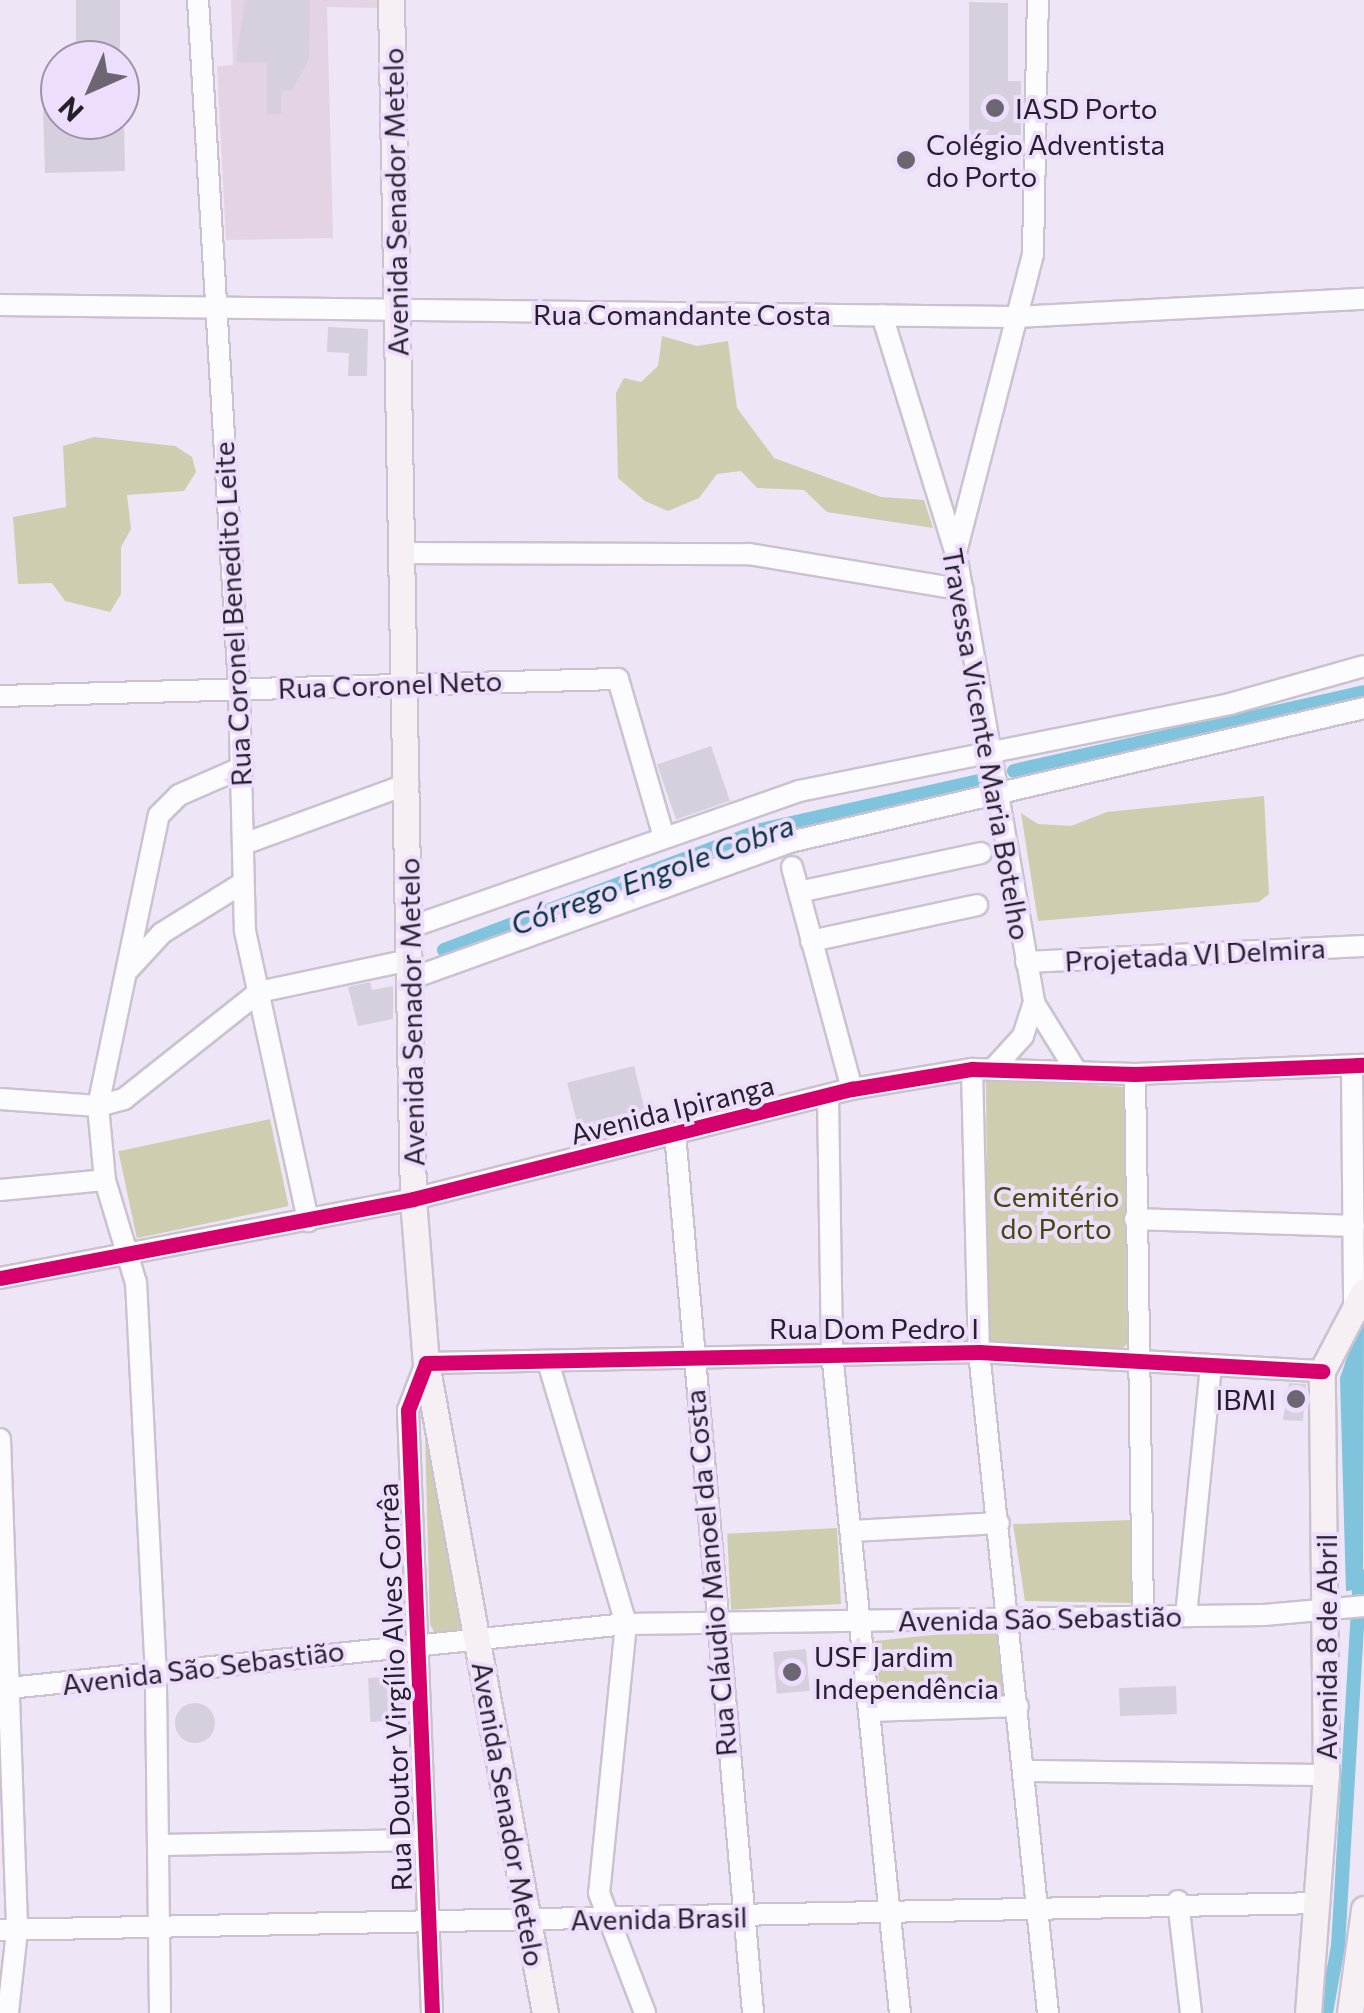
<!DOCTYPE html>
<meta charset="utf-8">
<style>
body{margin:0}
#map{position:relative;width:1364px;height:2013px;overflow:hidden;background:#eee5f6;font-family:Commissioner,sans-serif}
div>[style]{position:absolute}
.commercial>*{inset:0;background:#e4d4e3}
.green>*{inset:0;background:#cecdaf;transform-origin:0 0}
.water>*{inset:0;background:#80c3dc}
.canal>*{height:14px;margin:-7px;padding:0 7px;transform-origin:7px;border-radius:7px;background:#80c3dc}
.building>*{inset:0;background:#d6cfdd;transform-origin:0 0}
.round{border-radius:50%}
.roads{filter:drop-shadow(2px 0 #cac2d0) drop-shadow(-2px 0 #cac2d0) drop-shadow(0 2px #cac2d0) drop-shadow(0 -2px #cac2d0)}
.minor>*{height:20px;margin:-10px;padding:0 10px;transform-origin:10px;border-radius:10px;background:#fcfbfe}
.major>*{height:25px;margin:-12.5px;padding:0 12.5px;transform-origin:12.5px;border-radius:12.5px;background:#f6eff3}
.cycleway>*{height:15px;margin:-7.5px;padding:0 7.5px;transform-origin:7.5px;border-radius:7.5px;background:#d6006c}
.dots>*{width:28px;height:28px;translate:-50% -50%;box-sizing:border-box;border:5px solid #eedefd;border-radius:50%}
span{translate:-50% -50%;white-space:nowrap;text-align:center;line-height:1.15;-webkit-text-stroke:8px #eedefd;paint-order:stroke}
.poi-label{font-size:28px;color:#26202b}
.left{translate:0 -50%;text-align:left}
.right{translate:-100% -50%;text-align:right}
.street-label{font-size:28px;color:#26202b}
.park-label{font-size:28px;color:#45470b}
.water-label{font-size:30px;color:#053441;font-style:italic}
.north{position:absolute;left:40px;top:40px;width:100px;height:100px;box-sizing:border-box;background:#eedefd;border:2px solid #9e92a9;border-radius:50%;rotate:225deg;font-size:28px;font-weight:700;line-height:40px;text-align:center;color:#26202b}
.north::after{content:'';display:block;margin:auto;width:35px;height:45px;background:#6c6572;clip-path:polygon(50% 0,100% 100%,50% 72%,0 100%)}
</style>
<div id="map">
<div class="commercial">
<i style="clip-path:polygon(231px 0,386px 0,386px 8px,327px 7px,333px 238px,226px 240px,217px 66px,233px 65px)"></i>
</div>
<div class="green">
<i style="clip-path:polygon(662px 336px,697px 346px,728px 341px,737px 408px,774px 458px,881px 497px,924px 500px,933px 528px,827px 512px,804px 490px,757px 488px,741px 471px,717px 474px,699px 498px,668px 511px,645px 501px,618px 478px,616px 393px,624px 378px,641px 382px,658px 366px)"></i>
<i style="clip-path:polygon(94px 437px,175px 446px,192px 457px,196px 472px,184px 491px,127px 495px,131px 529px,121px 547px,121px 594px,110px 612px,65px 601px,52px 583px,18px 584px,13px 517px,66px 507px,63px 446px)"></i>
<i style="clip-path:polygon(1264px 796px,1269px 894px,1259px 902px,1038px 921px,1021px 813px,1038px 824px,1071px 826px,1107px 812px)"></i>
<i style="clip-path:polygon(986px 1079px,1125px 1087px,1127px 1344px,1121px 1350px,993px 1344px,988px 1337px)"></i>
<i style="left:270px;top:1119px;width:89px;height:155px;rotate:78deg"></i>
<i style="clip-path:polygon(425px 1431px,430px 1431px,461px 1631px,434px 1632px,430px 1624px)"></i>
<i style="clip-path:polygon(1132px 1520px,1134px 1603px,1025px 1601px,1013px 1524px)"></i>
<i style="left:837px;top:1528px;width:76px;height:110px;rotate:87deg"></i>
<i style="left:998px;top:1628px;width:71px;height:124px;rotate:84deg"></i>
</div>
<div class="water">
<i style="clip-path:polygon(1364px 1308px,1363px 1589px,1346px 1591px,1340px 1378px)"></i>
</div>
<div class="canal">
<i style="left:1014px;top:771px;width:359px;rotate:-12.7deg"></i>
<i style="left:444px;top:950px;width:339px;rotate:-20.7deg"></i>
<i style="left:761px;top:830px;width:223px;rotate:-12.7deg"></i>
<i style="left:1326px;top:2013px;width:68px;rotate:-79.8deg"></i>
<i style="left:1338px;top:1946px;width:371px;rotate:-86.6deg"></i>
</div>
<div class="building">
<i style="left:76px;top:0;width:44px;height:60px"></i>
<i style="clip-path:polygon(245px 0,310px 0,309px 59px,292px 90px,281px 90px,281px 114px,267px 114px,267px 63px,236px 62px)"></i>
<i style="clip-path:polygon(969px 2px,1008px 3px,1008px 81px,1021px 81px,1021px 135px,969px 135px)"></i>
<i style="clip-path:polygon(42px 79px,60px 79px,60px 120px,124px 120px,125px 171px,45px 173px)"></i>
<i style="clip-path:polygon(328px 327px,368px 329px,367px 376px,348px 376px,349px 353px,327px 352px)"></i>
<i style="left:711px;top:746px;width:58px;height:57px;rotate:71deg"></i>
<i style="clip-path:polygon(370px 982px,372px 990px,393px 986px,393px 1019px,358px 1026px,348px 987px)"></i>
<i style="left:634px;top:1066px;width:49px;height:69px;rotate:76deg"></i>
<i style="clip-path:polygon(1289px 1383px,1306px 1384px,1303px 1421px,1283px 1420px)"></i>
<i style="left:806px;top:1649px;width:42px;height:33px;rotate:85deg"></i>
<i style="left:405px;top:1676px;width:44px;height:37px;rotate:87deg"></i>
<i style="left:1176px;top:1686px;width:28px;height:57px;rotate:88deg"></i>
<i class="round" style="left:175px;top:1703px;width:40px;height:40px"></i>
</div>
<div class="roads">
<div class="minor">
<i style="left:198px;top:0;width:689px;rotate:86.59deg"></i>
<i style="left:239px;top:688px;width:243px;rotate:88.6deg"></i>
<i style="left:245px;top:931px;width:297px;rotate:77.7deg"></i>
<i style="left:0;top:305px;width:1016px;rotate:0.68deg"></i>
<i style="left:1016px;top:317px;width:348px;rotate:-3deg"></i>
<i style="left:882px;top:315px;width:250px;rotate:72.8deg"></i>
<i style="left:956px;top:554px;width:456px;rotate:80.1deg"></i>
<i style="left:1034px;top:1003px;width:78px;rotate:58.2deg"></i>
<i style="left:956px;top:552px;width:308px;rotate:-75.5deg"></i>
<i style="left:1033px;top:254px;width:254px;rotate:-88.9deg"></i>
<i style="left:401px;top:553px;width:348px;rotate:0.2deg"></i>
<i style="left:749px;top:554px;width:217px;rotate:9.5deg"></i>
<i style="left:0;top:696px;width:618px;rotate:-1.58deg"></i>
<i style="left:618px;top:679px;width:161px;rotate:73.8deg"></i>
<i style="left:244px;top:844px;width:175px;rotate:-20.1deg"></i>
<i style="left:792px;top:867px;width:230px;rotate:74.9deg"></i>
<i style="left:799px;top:892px;width:186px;rotate:-12.1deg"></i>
<i style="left:411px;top:927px;width:411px;rotate:-19.3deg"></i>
<i style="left:799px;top:791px;width:440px;rotate:-11.4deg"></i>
<i style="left:1230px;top:704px;width:139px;rotate:-15.8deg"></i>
<i style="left:811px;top:941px;width:170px;rotate:-12.2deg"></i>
<i style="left:1026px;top:962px;width:338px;rotate:-2.7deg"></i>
<i style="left:129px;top:969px;width:49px;rotate:-47.5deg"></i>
<i style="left:162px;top:933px;width:95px;rotate:-31.7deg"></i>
<i style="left:410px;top:979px;width:408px;rotate:-19.8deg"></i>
<i style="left:794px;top:841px;width:585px;rotate:-13.13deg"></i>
<i style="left:1352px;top:1066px;width:236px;rotate:89.5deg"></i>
<i style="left:994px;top:1068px;width:43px;rotate:-47.8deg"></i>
<i style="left:1023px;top:1036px;width:35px;rotate:-72deg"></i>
<i style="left:972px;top:1069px;width:283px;rotate:88.6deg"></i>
<i style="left:979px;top:1352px;width:665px;rotate:84.04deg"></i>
<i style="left:1135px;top:1074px;width:541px;rotate:89.15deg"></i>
<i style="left:828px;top:1096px;width:257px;rotate:89.1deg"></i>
<i style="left:832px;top:1353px;width:663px;rotate:84.12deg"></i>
<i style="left:0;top:1099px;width:98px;rotate:4.1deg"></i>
<i style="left:98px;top:1106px;width:27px;rotate:-15deg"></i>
<i style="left:124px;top:1099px;width:172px;rotate:-38.4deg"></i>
<i style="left:259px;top:992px;width:153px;rotate:-12deg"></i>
<i style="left:675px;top:1133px;width:883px;rotate:84.93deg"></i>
<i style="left:0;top:1190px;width:105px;rotate:-5.4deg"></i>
<i style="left:1135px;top:1219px;width:219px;rotate:1.8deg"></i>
<i style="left:0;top:1278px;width:420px;rotate:-10.8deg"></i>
<i style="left:413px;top:1199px;width:453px;rotate:-14.1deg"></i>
<i style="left:852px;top:1089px;width:122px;rotate:-9.5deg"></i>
<i style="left:972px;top:1069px;width:163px;rotate:1.8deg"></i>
<i style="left:1135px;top:1074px;width:229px;rotate:-2.3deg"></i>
<i style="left:548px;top:1362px;width:273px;rotate:73.4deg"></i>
<i style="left:626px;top:1624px;width:270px;rotate:95.7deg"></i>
<i style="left:599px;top:1893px;width:129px;rotate:69deg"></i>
<i style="left:0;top:1439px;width:492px;rotate:88deg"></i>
<i style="left:17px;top:1931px;width:82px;rotate:96.3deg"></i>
<i style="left:853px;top:1531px;width:146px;rotate:-3.1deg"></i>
<i style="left:1186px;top:1616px;width:252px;rotate:-84.3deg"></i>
<i style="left:0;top:1689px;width:629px;rotate:-5.93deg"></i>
<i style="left:626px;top:1624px;width:638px;rotate:-0.81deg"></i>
<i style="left:1264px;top:1615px;width:100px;rotate:-5.1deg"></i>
<i style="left:871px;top:1711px;width:147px;rotate:-1.9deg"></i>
<i style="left:1026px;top:1771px;width:300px;rotate:0.8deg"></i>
<i style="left:159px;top:1845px;width:262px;rotate:-1.1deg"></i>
<i style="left:1178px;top:1901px;width:113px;rotate:83.4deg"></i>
<i style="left:0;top:1930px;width:1317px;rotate:-1.17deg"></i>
<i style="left:160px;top:2013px;width:337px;rotate:-90.7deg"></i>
<i style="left:156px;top:1676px;width:394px;rotate:-92.9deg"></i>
<i style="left:136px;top:1283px;width:108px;rotate:-106.8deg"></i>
<i style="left:105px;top:1180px;width:74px;rotate:-95.4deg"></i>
<i style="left:98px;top:1106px;width:297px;rotate:-78.2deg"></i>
<i style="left:159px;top:815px;width:28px;rotate:-45deg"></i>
<i style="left:179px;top:795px;width:70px;rotate:-23.6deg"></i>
<i style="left:432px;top:2013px;width:603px;rotate:-92.28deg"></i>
<i style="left:408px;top:1410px;width:50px;rotate:-69deg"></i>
<i style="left:426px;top:1363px;width:553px;rotate:-1.14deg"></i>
<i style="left:979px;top:1352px;width:344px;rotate:3.2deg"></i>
</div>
<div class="major">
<i style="left:391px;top:0;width:1199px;rotate:88.95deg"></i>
<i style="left:413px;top:1199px;width:165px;rotate:85.5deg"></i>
<i style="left:426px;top:1363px;width:661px;rotate:79.63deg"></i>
<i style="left:1308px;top:2013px;width:239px;rotate:-85.7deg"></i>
<i style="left:1326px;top:1775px;width:404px;rotate:-90.6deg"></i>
<i style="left:1322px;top:1371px;width:90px;rotate:-62.3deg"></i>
<i style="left:1350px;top:2013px;width:105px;rotate:-82.3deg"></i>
</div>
</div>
<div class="cycleway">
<i style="left:0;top:1278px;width:420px;rotate:-10.8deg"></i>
<i style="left:413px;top:1199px;width:453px;rotate:-14.1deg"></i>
<i style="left:852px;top:1089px;width:122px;rotate:-9.5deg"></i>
<i style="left:972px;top:1069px;width:163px;rotate:1.8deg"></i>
<i style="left:1135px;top:1074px;width:229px;rotate:-2.3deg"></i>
<i style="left:432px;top:2013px;width:603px;rotate:-92.28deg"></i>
<i style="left:408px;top:1410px;width:50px;rotate:-69deg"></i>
<i style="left:426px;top:1363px;width:553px;rotate:-1.14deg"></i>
<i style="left:979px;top:1352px;width:344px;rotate:3.2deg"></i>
</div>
<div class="dots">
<i style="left:995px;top:108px;background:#6c6572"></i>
<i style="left:906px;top:160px;background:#6c6572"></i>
<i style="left:1296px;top:1399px;background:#6c6572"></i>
<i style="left:792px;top:1672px;background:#6c6572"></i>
</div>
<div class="poi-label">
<span class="left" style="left:1015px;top:108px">IASD Porto</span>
<span class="left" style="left:926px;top:160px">Colégio Adventista<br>do Porto</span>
<span class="right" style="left:1276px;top:1399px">IBMI</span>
<span class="left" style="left:814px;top:1672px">USF Jardim<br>Independência</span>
</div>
<div class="street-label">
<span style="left:395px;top:202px;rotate:-91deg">Avenida Senador Metelo</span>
<span style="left:682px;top:314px">Rua Comandante Costa</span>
<span style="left:232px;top:614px;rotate:-93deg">Rua Coronel Benedito Leite</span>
<span style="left:390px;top:684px;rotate:-2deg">Rua Coronel Neto</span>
<span style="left:987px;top:744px;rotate:80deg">Travessa Vicente Maria Botelho</span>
<span style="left:1195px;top:954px;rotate:-3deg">Projetada VI Delmira</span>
<span style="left:411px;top:1012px;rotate:-91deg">Avenida Senador Metelo</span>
<span style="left:672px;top:1109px;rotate:-14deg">Avenida Ipiranga</span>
<span style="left:874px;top:1328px">Rua Dom Pedro I</span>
<span style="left:710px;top:1573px;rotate:-95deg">Rua Cláudio Manoel da Costa</span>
<span style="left:1040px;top:1618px;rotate:-1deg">Avenida São Sebastião</span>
<span style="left:1326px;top:1647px;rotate:-90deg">Avenida 8 de Abril</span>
<span style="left:203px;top:1667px;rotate:-7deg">Avenida São Sebastião</span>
<span style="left:394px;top:1687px;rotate:-92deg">Rua Doutor Virgílio Alves Corrêa</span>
<span style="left:509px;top:1814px;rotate:80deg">Avenida Senador Metelo</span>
<span style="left:659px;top:1918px;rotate:-1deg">Avenida Brasil</span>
</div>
<div class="park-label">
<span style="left:1056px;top:1212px">Cemitério<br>do Porto</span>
</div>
<div class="water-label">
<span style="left:652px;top:874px;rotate:-20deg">Córrego Engole Cobra</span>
</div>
<div class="north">N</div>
</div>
